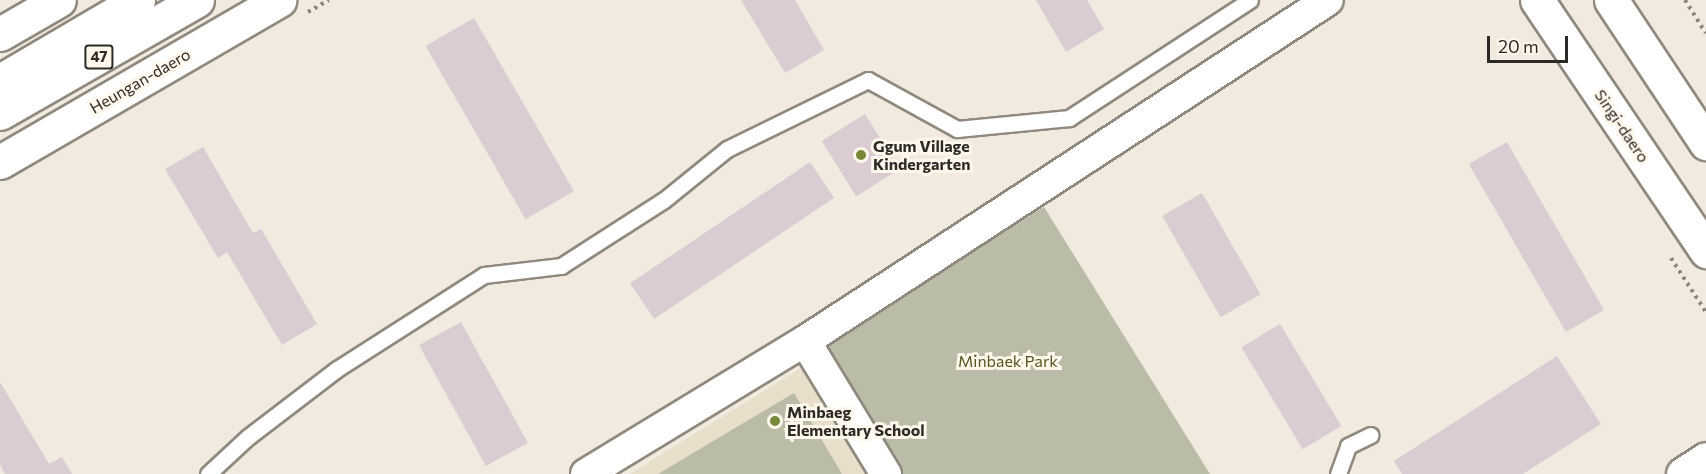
<!DOCTYPE html>
<style>
body{margin:0}
#map{position:relative;width:1706px;height:474px;overflow:hidden;background:#f1eade;font-family:Commissioner,sans-serif}
div>[style]{position:absolute}
.built>*{inset:0;background:#e8deca}
.green>*{inset:0;background:#babca7}
.building>*{inset:0;background:#daccd2;transform-origin:0 0}
.path>*{height:4px;margin-top:-2px;transform-origin:0;background:repeating-linear-gradient(90deg,#8a857d 0 3px,transparent 0 7.5px)}
.roads{filter:drop-shadow(2px 0 #8f897e) drop-shadow(-2px 0 #8f897e) drop-shadow(0 2px #8f897e) drop-shadow(0 -2px #8f897e)}
.lane>*{height:15px;margin:-7.5px;padding:0 7.5px;transform-origin:7.5px;border-radius:7.5px;background:#fff}
.street>*{height:30px;margin:-15px;padding:0 15px;transform-origin:15px;border-radius:15px;background:#fff}
.secondary>*{height:33px;margin:-16.5px;padding:0 16.5px;transform-origin:16.5px;border-radius:16.5px;background:#fff}
.primary>*{height:33px;margin:-16.5px;padding:0 16.5px;transform-origin:16.5px;border-radius:16.5px;background:#fff}
.dots>*{width:16px;height:16px;translate:-50% -50%;box-sizing:border-box;border:3px solid #fef7eb;border-radius:50%}
span{translate:-50% -50%;white-space:nowrap;text-align:center;line-height:1.15;-webkit-text-stroke:6px #fef7eb;paint-order:stroke}
.shield-label span{padding:2px 4px;background:#fef7eb;border:2px solid;border-radius:4px;-webkit-text-stroke-width:0}
.shield-label{font-size:15px;color:#2d2a26;font-weight:700}
.street-label{font-size:16px;color:#2d2a26}
.poi-label{font-size:16px;color:#2d2a26;font-weight:700}
.left{translate:0 -50%;text-align:left}
.park-label{font-size:16px;color:#53561e}
.scale{position:absolute;left:1487px;top:36px;width:81px;height:27px;box-sizing:border-box;border:3px solid #2d2a26;border-top:0;padding-left:8px;font-size:18px;line-height:21px;white-space:nowrap;color:#2d2a26;-webkit-text-stroke:4px #fef7eb;paint-order:stroke}
</style>
<div id="map">
<div class="built">
<i style="clip-path:polygon(801px 368px,867px 474px,630px 474px)"></i>
</div>
<div class="green">
<i style="clip-path:polygon(1044px 207px,1210px 474px,896px 474px,818px 348px)"></i>
<i style="clip-path:polygon(794px 393px,842px 474px,658px 474px)"></i>
</div>
<div class="building">
<i style="clip-path:polygon(741px 0,795px 0,824px 50px,785px 73px)"></i>
<i style="clip-path:polygon(1036px 0,1087px 0,1104px 29px,1066px 52px)"></i>
<i style="left:474px;top:18px;width:200px;height:56px;rotate:60deg"></i>
<i style="left:865px;top:114px;width:65px;height:51px;rotate:58deg"></i>
<i style="left:1507px;top:142px;width:194px;height:44px;rotate:60deg"></i>
<i style="clip-path:polygon(203px 147px,253px 233px,261px 229px,317px 324px,282px 345px,227px 252px,218px 258px,165px 169px)"></i>
<i style="left:810px;top:162px;width:43px;height:217px;rotate:56deg"></i>
<i style="left:1202px;top:193px;width:117px;height:46px;rotate:60deg"></i>
<i style="left:461px;top:322px;width:138px;height:48px;rotate:61deg"></i>
<i style="left:1280px;top:324px;width:119px;height:45px;rotate:59deg"></i>
<i style="clip-path:polygon(1557px 356px,1601px 424px,1523px 474px,1402px 474px,1394px 461px)"></i>
<i style="clip-path:polygon(0 382px,49px 464px,62px 457px,72px 474px,5px 474px,0 465px)"></i>
</div>
<div class="path">
<i style="left:1685px;top:0;width:39px;rotate:58deg"></i>
<i style="left:308px;top:12px;width:24px;rotate:-30deg"></i>
<i style="left:1671px;top:258px;width:64px;rotate:57.1deg"></i>
</div>
<div class="roads">
<div class="lane">
<i style="left:208px;top:474px;width:54px;rotate:-42.8deg"></i>
<i style="left:248px;top:437px;width:112px;rotate:-37.4deg"></i>
<i style="left:337px;top:369px;width:174px;rotate:-32.6deg"></i>
<i style="left:484px;top:275px;width:78px;rotate:-6.7deg"></i>
<i style="left:561px;top:266px;width:122px;rotate:-32.7deg"></i>
<i style="left:664px;top:200px;width:81px;rotate:-39deg"></i>
<i style="left:727px;top:149px;width:157px;rotate:-26.1deg"></i>
<i style="left:868px;top:80px;width:102px;rotate:28.8deg"></i>
<i style="left:957px;top:129px;width:113px;rotate:-5.6deg"></i>
<i style="left:1069px;top:118px;width:216px;rotate:-33.1deg"></i>
<i style="left:1338px;top:474px;width:30px;rotate:-70deg"></i>
<i style="left:1348px;top:446px;width:25px;rotate:-26deg"></i>
</div>
<div class="street">
<i style="left:805px;top:341px;width:156px;rotate:58.7deg"></i>
<i style="left:586px;top:474px;width:256px;rotate:-31.3deg"></i>
<i style="left:805px;top:341px;width:624px;rotate:-33.1deg"></i>
</div>
<div class="secondary">
<i style="left:1537px;top:0;width:303px;rotate:56deg"></i>
<i style="left:1611px;top:0;width:172px;rotate:56.4deg"></i>
<i style="left:1683px;top:474px;width:27px;rotate:-33deg"></i>
</div>
<div class="primary">
<i style="left:0;top:34px;width:68px;rotate:-30deg"></i>
<i style="left:0;top:81px;width:160px;rotate:-30.4deg"></i>
<i style="left:0;top:113px;width:227px;rotate:-29.8deg"></i>
<i style="left:0;top:162px;width:323px;rotate:-30.1deg"></i>
</div>
</div>
<div class="dots">
<i style="left:861px;top:155px;background:#778938"></i>
<i style="left:775px;top:421px;background:#778938"></i>
</div>
<div class="shield-label">
<span style="left:99px;top:57px">47</span>
</div>
<div class="street-label">
<span style="left:140px;top:81px;rotate:-30deg">Heungan-daero</span>
<span style="left:1622px;top:126px;rotate:56deg">Singi-daero</span>
</div>
<div class="poi-label">
<span class="left" style="left:873px;top:155px">Ggum Village<br>Kindergarten</span>
<span class="left" style="left:787px;top:421px">Minbaeg<br>Elementary School</span>
</div>
<div class="park-label">
<span style="left:1008px;top:361px">Minbaek Park</span>
</div>
<div class="scale">20 m</div>
</div>
